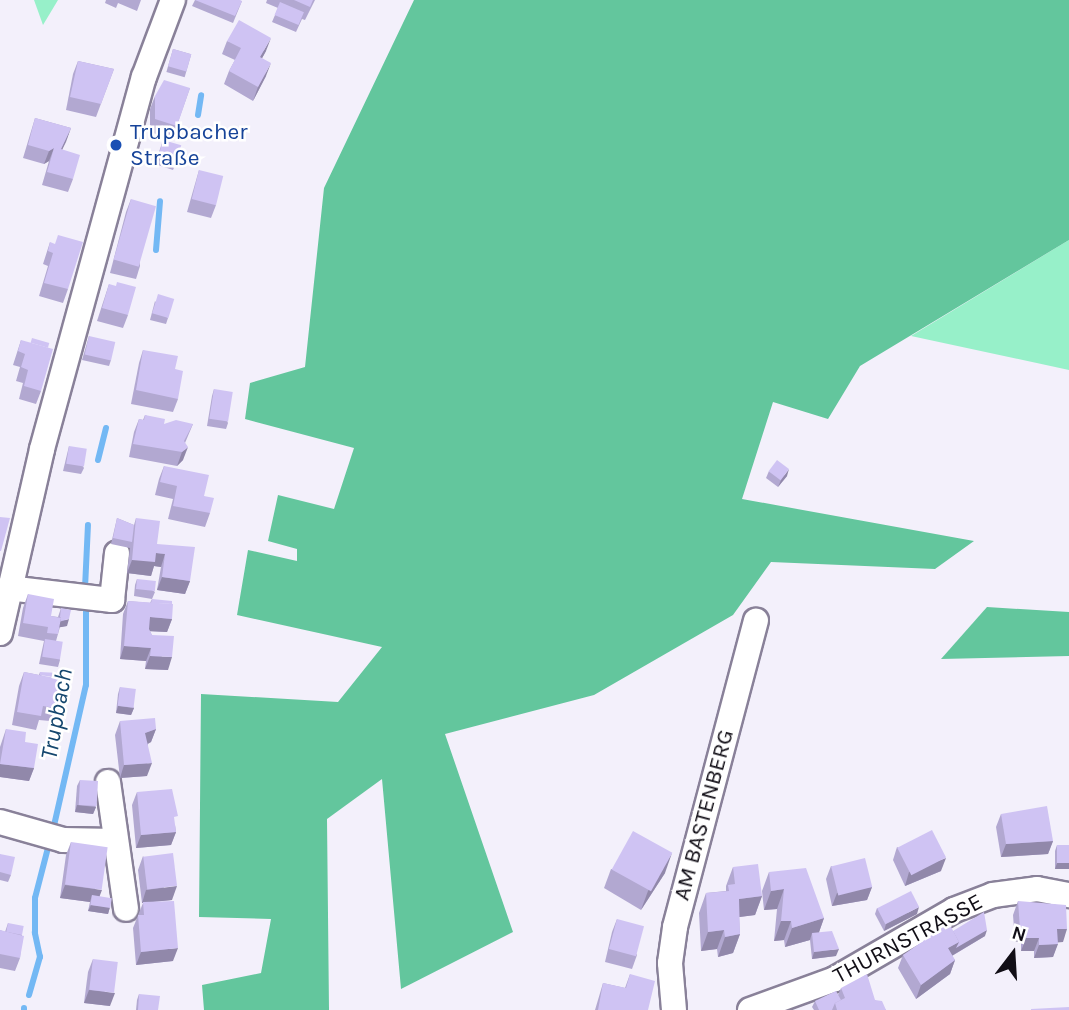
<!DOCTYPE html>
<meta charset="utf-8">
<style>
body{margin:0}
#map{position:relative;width:1069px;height:1010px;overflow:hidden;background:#f3f0fb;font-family:Karla,sans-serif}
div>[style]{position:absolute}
.green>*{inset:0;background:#97f0c9}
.forest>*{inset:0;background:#63c69d}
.stream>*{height:6px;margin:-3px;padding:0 3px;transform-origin:3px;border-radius:3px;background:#73b8f4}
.roads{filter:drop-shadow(2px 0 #898199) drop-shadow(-2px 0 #898199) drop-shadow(0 2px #898199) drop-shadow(0 -2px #898199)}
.minor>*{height:24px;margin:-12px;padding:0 12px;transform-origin:12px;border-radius:12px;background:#fff}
.wall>*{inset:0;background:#b2a8d1;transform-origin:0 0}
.shaded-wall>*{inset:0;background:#9188aa}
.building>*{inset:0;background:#cfc3f3;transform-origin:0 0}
.dots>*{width:19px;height:19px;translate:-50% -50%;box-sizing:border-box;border:4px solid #fff;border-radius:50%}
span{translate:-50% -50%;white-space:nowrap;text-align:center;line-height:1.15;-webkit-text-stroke:5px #fff;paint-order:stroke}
.transit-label{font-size:23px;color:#164399}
.left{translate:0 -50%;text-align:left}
.street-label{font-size:23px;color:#110e16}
.water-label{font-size:24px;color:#14466e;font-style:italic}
.north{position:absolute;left:978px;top:919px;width:70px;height:70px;-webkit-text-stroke:5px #fff;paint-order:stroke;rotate:17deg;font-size:19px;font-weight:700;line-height:28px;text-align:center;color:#110e16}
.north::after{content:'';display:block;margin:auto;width:24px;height:32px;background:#110e16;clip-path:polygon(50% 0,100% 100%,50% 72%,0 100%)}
</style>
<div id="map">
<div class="green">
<i style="clip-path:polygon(34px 0,58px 0,43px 25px)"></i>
<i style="clip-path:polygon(1069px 240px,1069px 370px,911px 336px)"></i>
</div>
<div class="forest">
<i style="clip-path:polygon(414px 0,1069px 0,1069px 240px,860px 366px,828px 419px,773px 402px,742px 499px,974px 541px,935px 569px,771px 562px,733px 615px,594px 695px,445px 734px,513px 932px,401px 989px,382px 779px,327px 819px,329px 1010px,204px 1010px,202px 985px,261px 973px,271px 919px,199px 917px,201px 694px,338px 702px,382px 647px,237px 615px,248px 550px,297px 561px,297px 549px,268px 541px,278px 495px,334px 509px,354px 448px,245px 419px,250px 383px,305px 367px,324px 188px)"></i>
<i style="clip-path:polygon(987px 607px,1069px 612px,1069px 656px,941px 659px)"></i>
</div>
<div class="stream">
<i style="left:198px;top:115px;width:20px;rotate:-81deg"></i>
<i style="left:156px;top:250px;width:49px;rotate:-85.3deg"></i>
<i style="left:98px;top:460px;width:33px;rotate:-76deg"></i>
<i style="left:85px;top:588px;width:63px;rotate:-87.3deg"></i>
<i style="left:53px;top:830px;width:149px;rotate:-77.2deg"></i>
<i style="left:86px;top:685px;width:81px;rotate:-90deg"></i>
<i style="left:29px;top:995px;width:40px;rotate:-74deg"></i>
<i style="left:40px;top:957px;width:25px;rotate:-102deg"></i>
<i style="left:35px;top:933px;width:35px;rotate:-90deg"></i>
<i style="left:35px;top:898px;width:56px;rotate:-75.5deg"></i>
<i style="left:24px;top:1010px;width:2px;rotate:-90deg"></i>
</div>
<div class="roads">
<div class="minor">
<i style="left:8px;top:588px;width:105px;rotate:6.6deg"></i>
<i style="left:112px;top:600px;width:47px;rotate:-83.9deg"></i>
<i style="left:0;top:633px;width:189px;rotate:-77.1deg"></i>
<i style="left:42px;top:449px;width:386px;rotate:-74.7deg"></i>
<i style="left:144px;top:77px;width:82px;rotate:-69.4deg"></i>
<i style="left:108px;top:782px;width:128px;rotate:81.9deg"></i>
<i style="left:0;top:822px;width:66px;rotate:15.9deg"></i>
<i style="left:63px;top:840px;width:52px;rotate:1.1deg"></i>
<i style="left:674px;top:1010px;width:47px;rotate:-94.9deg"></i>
<i style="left:670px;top:963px;width:36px;rotate:-82deg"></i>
<i style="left:675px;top:927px;width:317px;rotate:-75.2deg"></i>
<i style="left:750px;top:1010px;width:90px;rotate:-20deg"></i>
<i style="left:835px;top:979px;width:138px;rotate:-30.1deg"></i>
<i style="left:954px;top:910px;width:42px;rotate:-21deg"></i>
<i style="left:993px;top:895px;width:44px;rotate:-7.8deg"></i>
<i style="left:1037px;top:889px;width:33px;rotate:11deg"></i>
</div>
</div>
<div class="wall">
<i style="clip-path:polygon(106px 0,141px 0,137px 11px,118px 3px,116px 8px,105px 3px)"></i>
<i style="clip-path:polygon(195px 0,242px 1px,233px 23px,192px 6px)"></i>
<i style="clip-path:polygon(267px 0,315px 0,305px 20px,302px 19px,296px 32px,272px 22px,278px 8px,266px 3px)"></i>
<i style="clip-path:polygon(227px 41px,266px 51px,262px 58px,266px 76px,253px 101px,224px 84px,229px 71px,235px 60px,222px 54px)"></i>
<i style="left:173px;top:49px;width:19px;height:24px;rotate:16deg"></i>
<i style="clip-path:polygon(78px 61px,114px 69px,96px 117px,66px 110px,73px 74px)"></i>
<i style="clip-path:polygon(190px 88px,172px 139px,150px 132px,150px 109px,155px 96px)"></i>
<i style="clip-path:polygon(35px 118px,71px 128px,62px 150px,73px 179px,68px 192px,42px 185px,49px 161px,44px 164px,23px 158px)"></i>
<i style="clip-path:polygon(163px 140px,176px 163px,173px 170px,155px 164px)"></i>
<i style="clip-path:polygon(199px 170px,216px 205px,211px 218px,187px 212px)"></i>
<i style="clip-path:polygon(131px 199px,140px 266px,136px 279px,110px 273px,126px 212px)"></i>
<i style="clip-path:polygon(50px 242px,68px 289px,63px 303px,39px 296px,48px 266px,43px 264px)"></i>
<i style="clip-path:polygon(109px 284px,128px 315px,123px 328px,97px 321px)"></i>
<i style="clip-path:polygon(155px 301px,168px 318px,166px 324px,150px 320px)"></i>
<i style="clip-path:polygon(89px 336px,111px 360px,109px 366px,82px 360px)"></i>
<i style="clip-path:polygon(21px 340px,41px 391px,36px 404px,19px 399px,23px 383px,16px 381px,20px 367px,13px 365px)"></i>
<i style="clip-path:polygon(143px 350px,175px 369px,178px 399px,173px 412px,131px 404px,139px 363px)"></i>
<i style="clip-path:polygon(214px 389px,228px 423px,226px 429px,207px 426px,212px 396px)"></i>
<i style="clip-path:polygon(145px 415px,164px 424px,193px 424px,185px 443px,183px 460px,177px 466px,129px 457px,134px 432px,139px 419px,143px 420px)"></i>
<i style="clip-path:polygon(69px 446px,84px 468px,81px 474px,63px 471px)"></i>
<i style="clip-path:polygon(164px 466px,204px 496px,210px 513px,205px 527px,168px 519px,173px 499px,155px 495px,159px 479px)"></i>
<i style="clip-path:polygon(769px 471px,787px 476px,778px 487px,766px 478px)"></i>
<i style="clip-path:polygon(117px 518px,134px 525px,136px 518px,157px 544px,190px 581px,185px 594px,157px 590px,161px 567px,154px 566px,151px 576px,127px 573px,130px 548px,111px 544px)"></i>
<i style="clip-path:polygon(137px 579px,155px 592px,152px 599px,134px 596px,135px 585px)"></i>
<i style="clip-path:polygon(28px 594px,51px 616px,58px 617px,61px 608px,67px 626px,60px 627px,56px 641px,60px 660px,58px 667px,39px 664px,44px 641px,18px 636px,23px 608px)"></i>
<i style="clip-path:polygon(152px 599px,172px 619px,167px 632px,150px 631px,168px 670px,145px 669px,146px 661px,120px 659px,123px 614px,128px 601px,150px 603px)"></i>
<i style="clip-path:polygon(24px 672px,39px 675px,40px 672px,55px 708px,50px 721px,39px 720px,36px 730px,12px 725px,19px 686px)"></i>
<i style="clip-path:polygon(120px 687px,134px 708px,131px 715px,116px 713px,118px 694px)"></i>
<i style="clip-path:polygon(120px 721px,156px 729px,151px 742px,148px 744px,147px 776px,120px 778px,115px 735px)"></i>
<i style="clip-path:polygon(6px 729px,25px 742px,34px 768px,29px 781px,0 777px,0 747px)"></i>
<i style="clip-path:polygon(80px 780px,96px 807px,93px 814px,75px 812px,77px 786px)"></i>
<i style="clip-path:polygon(137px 792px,175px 825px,176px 832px,171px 845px,136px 848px,132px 805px)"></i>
<i style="clip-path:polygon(1001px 814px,1053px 841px,1048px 854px,1001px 857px,996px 827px)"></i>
<i style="clip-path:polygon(71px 842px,99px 896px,110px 907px,108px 914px,88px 911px,90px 902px,60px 898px,66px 855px)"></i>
<i style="clip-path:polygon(1057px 845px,1069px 845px,1069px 869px,1055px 869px,1055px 851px)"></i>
<i style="clip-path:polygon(897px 847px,941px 871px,905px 886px,893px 860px)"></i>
<i style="clip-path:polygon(0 854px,11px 875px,8px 882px,0 880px)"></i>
<i style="clip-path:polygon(143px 856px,172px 900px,152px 902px,173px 961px,136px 965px,133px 928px,143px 903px,142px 903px,138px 870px)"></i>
<i style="clip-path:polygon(831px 866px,872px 887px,867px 900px,832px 906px,826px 879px)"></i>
<i style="clip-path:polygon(733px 867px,762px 896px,755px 915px,739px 917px,740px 934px,733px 953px,718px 957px,717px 949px,701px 951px,699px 913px,706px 893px,726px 891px,726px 886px)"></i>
<i style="clip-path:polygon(611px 869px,665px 873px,641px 910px,604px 888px)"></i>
<i style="clip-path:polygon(769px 872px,824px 918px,819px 932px,836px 956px,812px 959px,810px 940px,785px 947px,784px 940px,774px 941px,777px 909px,764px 910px,762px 891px)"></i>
<i style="clip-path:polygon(1018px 901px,1063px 942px,1058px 942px,1053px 957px,1034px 958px,1034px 951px,1021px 951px,1021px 942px,1015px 942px,1013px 915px)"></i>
<i style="clip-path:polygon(877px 908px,917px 914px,884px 931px,875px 914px)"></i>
<i style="clip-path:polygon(617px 919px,637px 955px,632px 969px,605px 962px,612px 932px)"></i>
<i style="clip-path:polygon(8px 923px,22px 935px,20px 958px,15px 971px,0 968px,0 930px,5px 932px)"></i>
<i style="clip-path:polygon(953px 931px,985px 936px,952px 956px,955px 960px,950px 974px,916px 999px,898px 968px,903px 955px)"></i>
<i style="clip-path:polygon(93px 959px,110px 1006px,84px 1003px,88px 972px)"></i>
<i style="clip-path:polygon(630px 974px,648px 1010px,595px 1010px,603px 983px,625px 988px)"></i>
<i style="clip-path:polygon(841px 988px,875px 1000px,886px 1010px,814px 1010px,812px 1007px,815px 1001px,838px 995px)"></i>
<i style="clip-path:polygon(139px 994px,158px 1010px,136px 1010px,137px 1000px)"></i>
</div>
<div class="shaded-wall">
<i style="clip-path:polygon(271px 38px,266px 51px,255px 71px,260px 57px)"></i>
<i style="clip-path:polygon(271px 63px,266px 76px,253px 101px,258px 87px)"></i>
<i style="clip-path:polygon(71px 128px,66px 142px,56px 162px,61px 149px)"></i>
<i style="clip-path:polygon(54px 148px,49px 161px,44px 164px,49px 151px)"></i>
<i style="clip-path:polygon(188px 447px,183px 460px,177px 466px,182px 452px)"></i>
<i style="clip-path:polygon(789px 469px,787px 476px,778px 487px,781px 480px)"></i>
<i style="clip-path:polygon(156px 553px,165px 554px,161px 567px,154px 566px,151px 576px,127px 573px,132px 560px)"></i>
<i style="clip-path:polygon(162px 577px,190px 581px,185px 594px,157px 590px)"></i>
<i style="clip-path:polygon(150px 617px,172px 619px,167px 632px,145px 631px)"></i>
<i style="clip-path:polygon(69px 619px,67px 626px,56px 628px,59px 622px)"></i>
<i style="clip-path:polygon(124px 646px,151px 648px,146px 661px,120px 659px)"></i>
<i style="clip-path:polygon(150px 656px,172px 657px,168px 670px,145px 669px)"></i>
<i style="clip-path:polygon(118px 706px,134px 708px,131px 715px,116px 713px)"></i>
<i style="clip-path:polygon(156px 729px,151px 742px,141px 747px,145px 733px)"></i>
<i style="clip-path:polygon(152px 763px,147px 776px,120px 778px,124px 765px)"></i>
<i style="clip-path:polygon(0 764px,34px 768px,29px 781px,0 777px)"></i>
<i style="clip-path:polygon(77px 805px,96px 807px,93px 814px,75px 812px)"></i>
<i style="clip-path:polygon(176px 832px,171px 845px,136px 848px,141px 835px)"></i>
<i style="clip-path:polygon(1053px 841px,1048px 854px,1001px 857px,1006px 844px)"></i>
<i style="clip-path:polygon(672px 853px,665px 873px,641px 910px,648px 891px)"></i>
<i style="clip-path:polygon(946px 858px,941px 871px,905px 886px,909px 872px)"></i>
<i style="clip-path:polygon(1057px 863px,1069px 863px,1069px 869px,1055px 869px)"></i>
<i style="clip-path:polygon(65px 885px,102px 890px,97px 903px,92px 895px,90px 902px,60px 898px)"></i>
<i style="clip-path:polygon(177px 886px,172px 900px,142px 903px,146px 890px)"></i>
<i style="clip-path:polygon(872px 887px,867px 900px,832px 906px,837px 893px)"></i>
<i style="clip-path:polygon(784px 889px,777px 909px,764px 910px,771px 891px)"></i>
<i style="clip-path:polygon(762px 896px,755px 915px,732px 918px,739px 899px)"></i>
<i style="clip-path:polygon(91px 905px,110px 907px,108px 914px,88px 911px)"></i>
<i style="clip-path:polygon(919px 907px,917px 914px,884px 931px,886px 924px)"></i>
<i style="clip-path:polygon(824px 918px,817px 938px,812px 933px,810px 940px,785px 947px,792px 928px)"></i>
<i style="clip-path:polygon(781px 921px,791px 921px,784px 940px,774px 941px)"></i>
<i style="clip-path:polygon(1020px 929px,1026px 929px,1021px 942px,1015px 942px)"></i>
<i style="clip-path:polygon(1057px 929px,1067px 929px,1063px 942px,1052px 943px)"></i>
<i style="clip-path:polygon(724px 930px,717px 949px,701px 951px,708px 932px)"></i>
<i style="clip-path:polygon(987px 930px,985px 936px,943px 961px,948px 948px,959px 942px)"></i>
<i style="clip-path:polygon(740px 934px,733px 953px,718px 957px,725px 937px)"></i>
<i style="clip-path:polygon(1026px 938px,1039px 938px,1034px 951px,1021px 951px)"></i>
<i style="clip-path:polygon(1058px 944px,1053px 957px,1034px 958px,1039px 945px)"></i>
<i style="clip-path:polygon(178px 948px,173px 961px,136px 965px,141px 952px)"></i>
<i style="clip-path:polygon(839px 949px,836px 956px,812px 959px,814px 952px)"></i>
<i style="clip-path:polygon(955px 960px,950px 974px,916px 999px,921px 985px)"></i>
<i style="clip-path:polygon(89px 990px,115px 993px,110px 1006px,84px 1003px)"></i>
</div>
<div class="building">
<i style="clip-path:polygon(195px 0,240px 0,242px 1px,235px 16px)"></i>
<i style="clip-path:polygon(294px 0,313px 0,310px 7px)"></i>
<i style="left:280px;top:2px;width:26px;height:14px;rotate:23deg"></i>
<i style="clip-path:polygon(239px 20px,271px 38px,260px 57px,271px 63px,258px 87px,229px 71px,241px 48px,227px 41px)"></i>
<i style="left:173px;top:49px;width:19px;height:18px;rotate:16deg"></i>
<i style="clip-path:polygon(78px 61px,114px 69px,101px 104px,70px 97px)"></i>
<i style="clip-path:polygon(164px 80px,190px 88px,177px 126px,155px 119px,155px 96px)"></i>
<i style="clip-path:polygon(35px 118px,71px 128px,61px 149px,80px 155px,73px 179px,47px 172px,54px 148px,49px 151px,28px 145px)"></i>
<i style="left:163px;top:140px;width:19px;height:19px;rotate:16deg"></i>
<i style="left:199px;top:170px;width:25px;height:30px;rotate:14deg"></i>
<i style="left:131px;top:199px;width:26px;height:63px;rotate:16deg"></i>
<i style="clip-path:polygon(58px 235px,83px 242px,68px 289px,44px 283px,53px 253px,48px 251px,50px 242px,55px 244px)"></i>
<i style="clip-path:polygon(117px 282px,136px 287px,128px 315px,102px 308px,109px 284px,116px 286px)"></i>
<i style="left:158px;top:294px;width:17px;height:20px;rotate:17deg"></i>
<i style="left:89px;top:336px;width:27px;height:19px;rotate:13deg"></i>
<i style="left:32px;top:338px;width:18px;height:5px;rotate:16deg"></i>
<i style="clip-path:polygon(21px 340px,53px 349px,41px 391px,24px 386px,28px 370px,21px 367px,25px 354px,18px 351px)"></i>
<i style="clip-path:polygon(143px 350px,178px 356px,175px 369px,183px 371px,178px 399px,136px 390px)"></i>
<i style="left:214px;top:389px;width:19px;height:30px;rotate:9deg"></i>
<i style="clip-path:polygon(145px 415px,165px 419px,164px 424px,176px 420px,193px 424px,184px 441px,188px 447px,182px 452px,133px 444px,139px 419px,144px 420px)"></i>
<i style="left:69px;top:446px;width:18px;height:18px;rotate:9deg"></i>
<i style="left:777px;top:460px;width:15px;height:14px;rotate:37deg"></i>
<i style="clip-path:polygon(164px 466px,209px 475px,204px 496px,214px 498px,210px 513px,173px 506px,177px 486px,160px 482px)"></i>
<i style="clip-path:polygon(0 517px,10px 518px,1px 551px,0 551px)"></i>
<i style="clip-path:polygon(117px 518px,134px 525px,132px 542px,113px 538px)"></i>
<i style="clip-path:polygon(136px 518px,160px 521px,157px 544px,195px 547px,190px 581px,162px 577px,165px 554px,156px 553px,155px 562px,132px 560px)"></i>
<i style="left:137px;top:579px;width:19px;height:10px;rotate:6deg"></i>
<i style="clip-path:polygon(28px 594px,54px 599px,51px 616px,61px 618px,58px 634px,47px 633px,48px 627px,23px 623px)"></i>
<i style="clip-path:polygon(152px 599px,172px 601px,172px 604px,151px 603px)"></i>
<i style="clip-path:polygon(128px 601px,173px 604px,172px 619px,150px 617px,149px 629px,152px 635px,174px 636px,172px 657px,150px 656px,151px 648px,124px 646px)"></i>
<i style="clip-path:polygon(61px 608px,71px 610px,69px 619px,61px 621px,61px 618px,60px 617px)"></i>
<i style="left:45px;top:639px;width:18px;height:18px;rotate:9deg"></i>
<i style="clip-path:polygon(24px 672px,60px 679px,55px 708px,43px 706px,41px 716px,17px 712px)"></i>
<i style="clip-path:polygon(40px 672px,59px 673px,59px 678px,40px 675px)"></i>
<i style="left:120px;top:687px;width:16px;height:19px;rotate:7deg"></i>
<i style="clip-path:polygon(155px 718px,156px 729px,145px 733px,152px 763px,124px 765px,120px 721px)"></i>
<i style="clip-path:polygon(6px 729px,26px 732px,25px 742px,38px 744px,34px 768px,0 764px)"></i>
<i style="left:80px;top:780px;width:18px;height:25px;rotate:3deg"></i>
<i style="clip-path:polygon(172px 789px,178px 816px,174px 817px,176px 832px,141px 835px,137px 792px)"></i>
<i style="clip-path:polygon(1047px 806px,1053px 841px,1006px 844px,1001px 814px)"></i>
<i style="left:932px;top:830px;width:31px;height:39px;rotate:63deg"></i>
<i style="left:633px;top:831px;width:45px;height:44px;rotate:29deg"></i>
<i style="left:71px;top:842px;width:37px;height:43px;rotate:8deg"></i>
<i style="left:1057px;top:845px;width:12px;height:18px"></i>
<i style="left:173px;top:853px;width:33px;height:30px;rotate:83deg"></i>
<i style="clip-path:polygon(0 854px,15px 857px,11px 875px,0 872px)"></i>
<i style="left:865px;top:858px;width:30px;height:35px;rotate:76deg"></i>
<i style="clip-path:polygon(758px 864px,762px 896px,739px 899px,740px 934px,725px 937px,724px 930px,708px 932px,706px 893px,729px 891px,728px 885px,735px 884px,733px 867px)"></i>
<i style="clip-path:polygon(806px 868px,824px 918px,792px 928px,791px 921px,781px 921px,784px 889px,771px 891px,769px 872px)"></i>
<i style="left:911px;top:891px;width:18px;height:38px;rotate:63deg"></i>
<i style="left:92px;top:895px;width:20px;height:10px;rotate:9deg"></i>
<i style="clip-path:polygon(174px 901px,178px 948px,141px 952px,138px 915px,144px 915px,143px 902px)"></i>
<i style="clip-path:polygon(1018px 901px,1066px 905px,1067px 929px,1057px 929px,1058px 944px,1039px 945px,1039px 938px,1026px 938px,1026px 929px,1020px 929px)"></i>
<i style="clip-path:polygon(984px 912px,987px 930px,956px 948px,959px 942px,953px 931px)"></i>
<i style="left:617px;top:919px;width:28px;height:31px;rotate:15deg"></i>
<i style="left:8px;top:923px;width:16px;height:9px;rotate:11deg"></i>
<i style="clip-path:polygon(949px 923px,959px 942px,948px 948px,955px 960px,921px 985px,903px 955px)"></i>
<i style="clip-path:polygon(0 930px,24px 936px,20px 958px,0 954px)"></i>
<i style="clip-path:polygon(832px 931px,839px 949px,814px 952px,812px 933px)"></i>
<i style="left:93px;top:959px;width:25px;height:31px;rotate:7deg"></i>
<i style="clip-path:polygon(630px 974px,655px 981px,648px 1010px,598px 1010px,603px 983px,626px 988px)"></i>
<i style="clip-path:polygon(867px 974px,875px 1000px,882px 1001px,886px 1010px,837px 1010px,835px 1003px,845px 998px,841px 988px)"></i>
<i style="clip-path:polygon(836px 991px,841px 1000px,835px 1003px,832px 1010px,819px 1010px,815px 1001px)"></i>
<i style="clip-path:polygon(139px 994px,160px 996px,158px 1010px,138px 1010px)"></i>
<i style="clip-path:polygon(1069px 1007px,1069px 1010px,1031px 1010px,1031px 1009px)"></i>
</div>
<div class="dots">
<i style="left:116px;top:145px;background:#1a4fb4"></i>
</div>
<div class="transit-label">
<span class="left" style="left:130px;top:145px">Trupbacher<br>Straße</span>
</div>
<div class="street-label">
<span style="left:704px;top:815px;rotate:-75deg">AM BASTENBERG</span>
<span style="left:908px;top:939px;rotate:-28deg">THURNSTRASSE</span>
</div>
<div class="water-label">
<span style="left:57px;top:714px;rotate:-80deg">Trupbach</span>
</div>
<div class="north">N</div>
</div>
